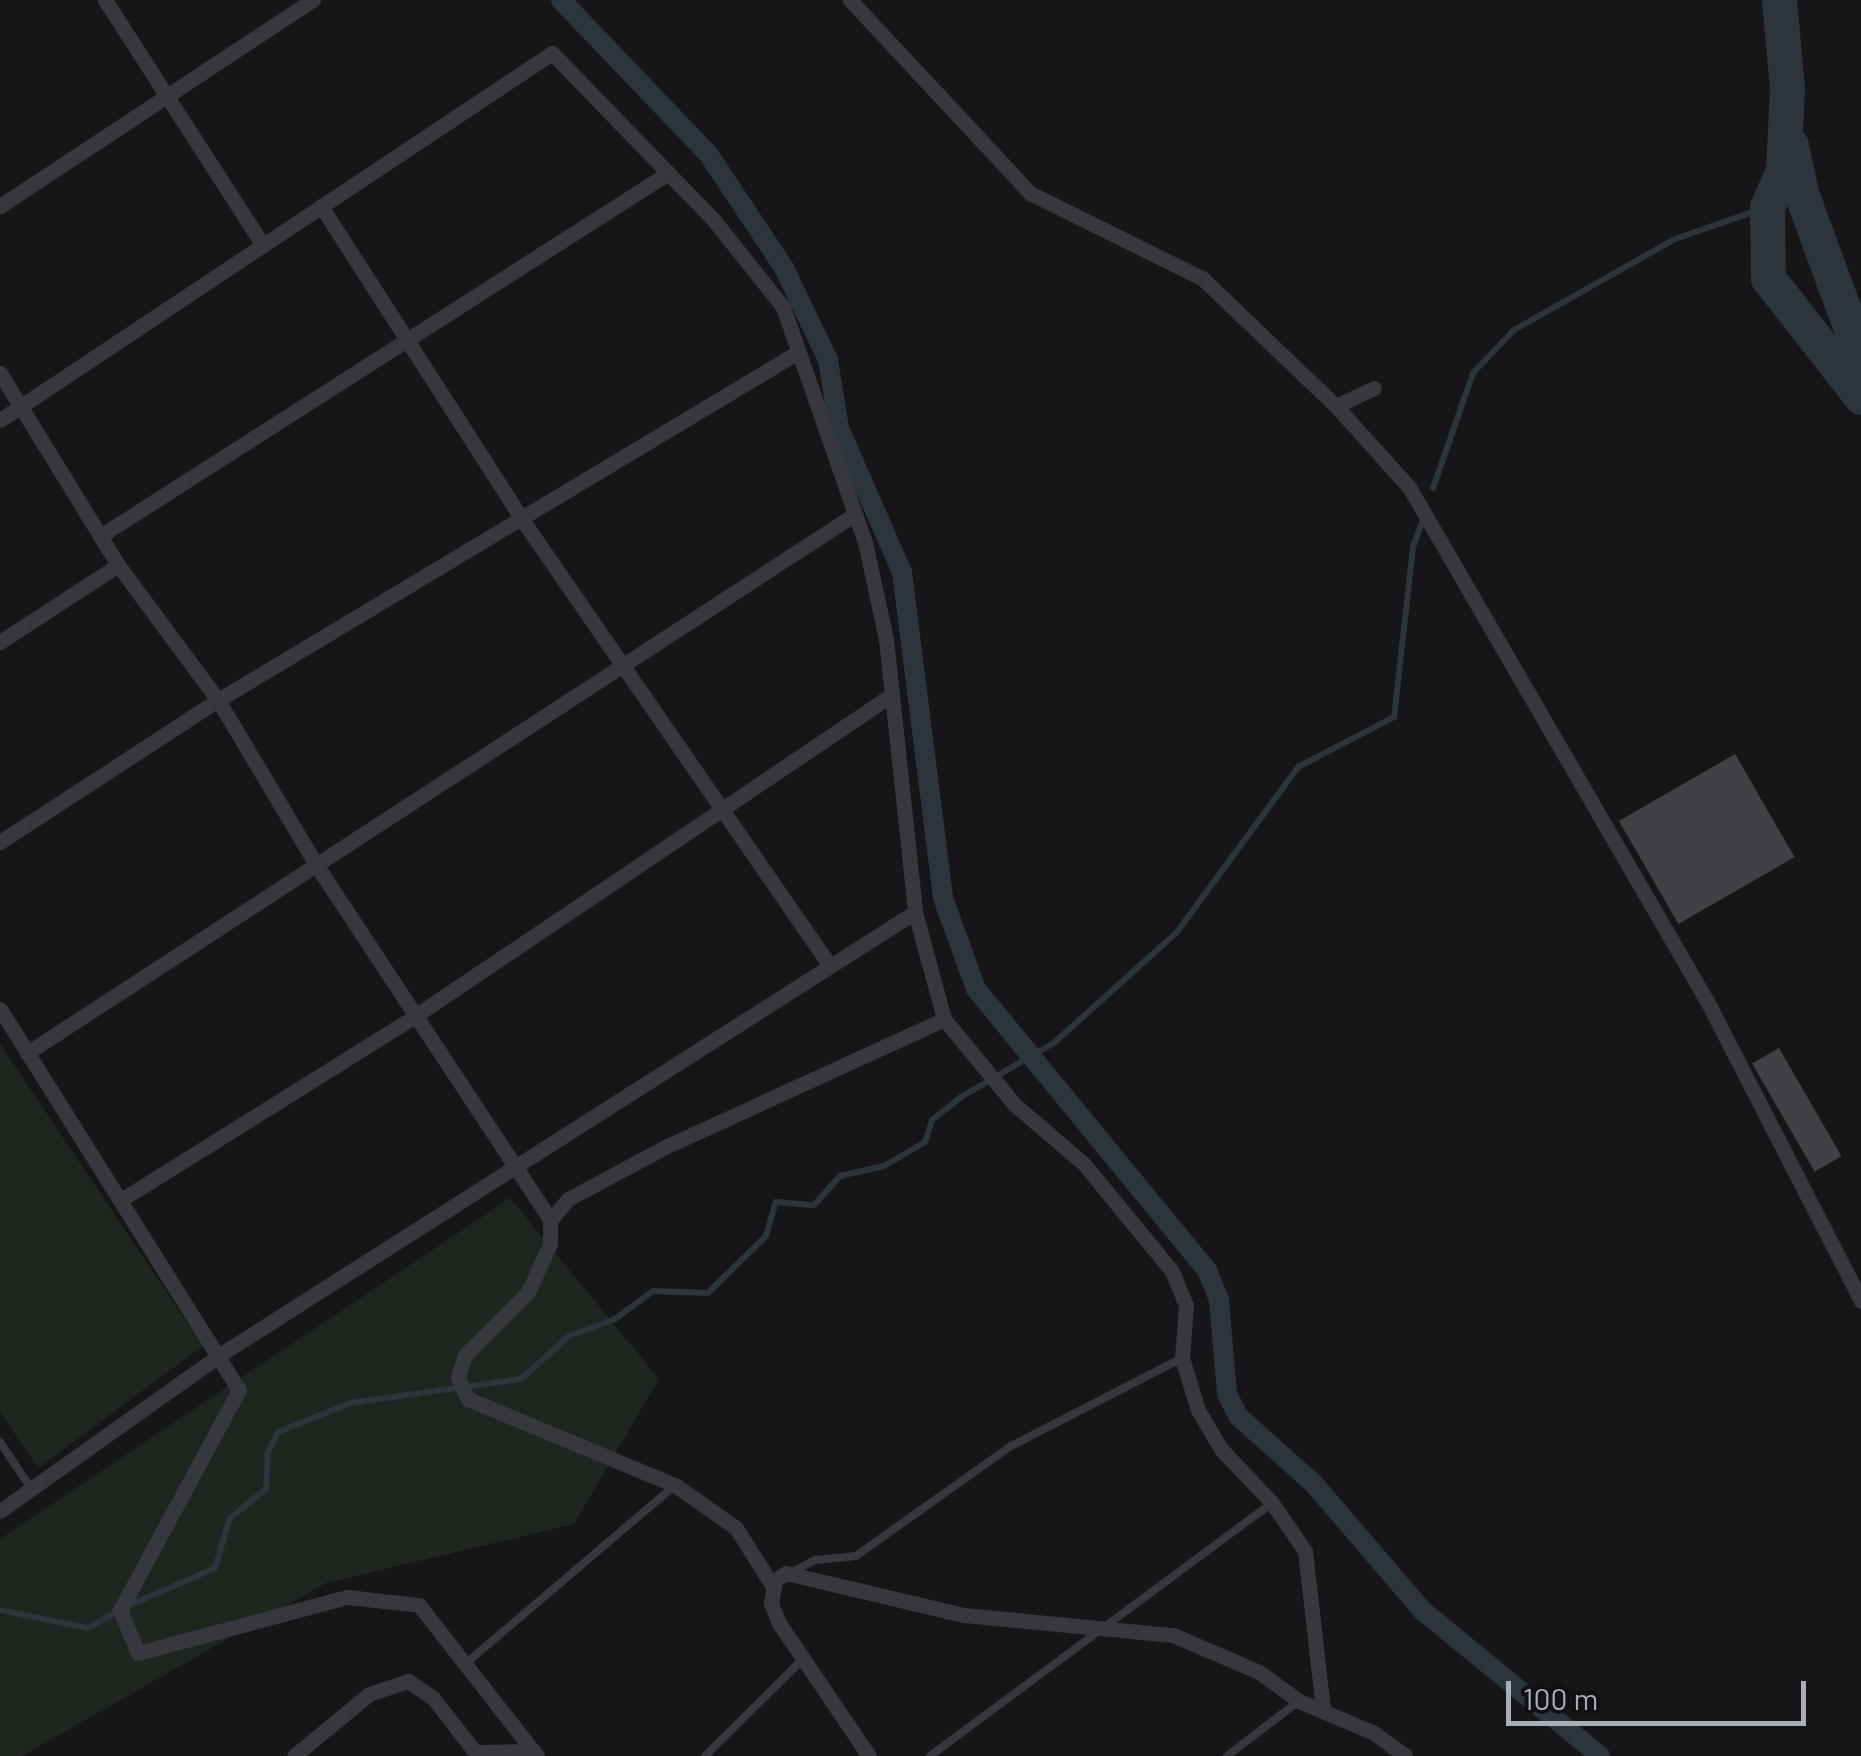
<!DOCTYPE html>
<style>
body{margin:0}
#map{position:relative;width:1861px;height:1756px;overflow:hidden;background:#161618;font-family:Barlow,sans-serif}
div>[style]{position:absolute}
.green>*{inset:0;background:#1e261f}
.stream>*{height:6px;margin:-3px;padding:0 3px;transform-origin:3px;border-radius:3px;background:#2c353c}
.canal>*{height:20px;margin:-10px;padding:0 10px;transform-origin:10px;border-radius:10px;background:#2c353c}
.river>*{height:35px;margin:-17.5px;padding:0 17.5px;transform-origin:17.5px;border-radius:17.5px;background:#2c353c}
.building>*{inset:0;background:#404145;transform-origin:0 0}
.service>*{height:8px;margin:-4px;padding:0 4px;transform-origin:4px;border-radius:4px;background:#37383d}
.minor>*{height:15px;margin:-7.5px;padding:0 7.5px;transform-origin:7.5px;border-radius:7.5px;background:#37383d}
span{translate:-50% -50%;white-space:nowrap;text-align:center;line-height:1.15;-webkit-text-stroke:8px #111113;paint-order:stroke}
.scale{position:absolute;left:1506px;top:1681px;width:300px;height:45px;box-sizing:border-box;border:5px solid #a8adb8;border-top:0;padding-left:12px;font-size:30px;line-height:35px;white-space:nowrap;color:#a8adb8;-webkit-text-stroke:8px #111113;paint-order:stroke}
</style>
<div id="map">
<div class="green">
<i style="clip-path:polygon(0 1044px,203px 1346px,38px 1468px,0 1412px)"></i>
<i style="clip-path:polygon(510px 1198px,659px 1379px,574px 1524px,326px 1583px,22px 1756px,0 1756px,0 1539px)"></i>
</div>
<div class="stream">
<i style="left:1433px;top:488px;width:122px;rotate:-70.8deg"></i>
<i style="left:1473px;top:373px;width:59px;rotate:-46.4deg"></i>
<i style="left:1514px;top:330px;width:185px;rotate:-29.5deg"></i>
<i style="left:1675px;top:239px;width:97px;rotate:-19.2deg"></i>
<i style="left:128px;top:1606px;width:95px;rotate:-23.6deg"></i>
<i style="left:215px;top:1568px;width:52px;rotate:-73.3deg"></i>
<i style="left:230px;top:1518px;width:46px;rotate:-38.9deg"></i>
<i style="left:266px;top:1489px;width:36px;rotate:-87deg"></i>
<i style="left:268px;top:1453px;width:23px;rotate:-65deg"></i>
<i style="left:278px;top:1432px;width:78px;rotate:-21.9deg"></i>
<i style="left:350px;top:1403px;width:173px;rotate:-8deg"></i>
<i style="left:521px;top:1379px;width:64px;rotate:-41.9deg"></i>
<i style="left:569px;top:1336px;width:49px;rotate:-20.3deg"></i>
<i style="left:615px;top:1319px;width:47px;rotate:-36.4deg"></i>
<i style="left:653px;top:1291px;width:55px;rotate:2.1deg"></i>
<i style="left:708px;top:1293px;width:81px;rotate:-44.5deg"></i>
<i style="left:766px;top:1236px;width:35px;rotate:-74deg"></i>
<i style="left:776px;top:1202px;width:38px;rotate:5deg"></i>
<i style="left:814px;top:1205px;width:39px;rotate:-48deg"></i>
<i style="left:840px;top:1176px;width:45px;rotate:-12.8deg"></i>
<i style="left:884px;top:1166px;width:48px;rotate:-30.3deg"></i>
<i style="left:925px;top:1142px;width:23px;rotate:-72deg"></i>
<i style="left:932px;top:1120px;width:37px;rotate:-38deg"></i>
<i style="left:961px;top:1097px;width:109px;rotate:-30.3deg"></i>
<i style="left:1055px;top:1042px;width:164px;rotate:-42deg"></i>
<i style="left:1177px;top:932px;width:205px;rotate:-53.7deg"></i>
<i style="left:1298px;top:767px;width:108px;rotate:-27.5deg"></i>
<i style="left:1394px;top:717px;width:171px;rotate:-83.6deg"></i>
<i style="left:1413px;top:547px;width:30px;rotate:-70deg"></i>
<i style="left:0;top:1610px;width:90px;rotate:11.6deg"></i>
<i style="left:88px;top:1628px;width:33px;rotate:-29deg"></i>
</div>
<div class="canal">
<i style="left:561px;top:0;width:214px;rotate:46.3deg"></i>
<i style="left:709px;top:155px;width:136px;rotate:56.4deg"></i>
<i style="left:784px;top:268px;width:102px;rotate:64.4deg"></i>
<i style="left:828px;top:360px;width:69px;rotate:80.8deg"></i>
<i style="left:839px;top:428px;width:157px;rotate:66.4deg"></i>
<i style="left:902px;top:572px;width:329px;rotate:82.8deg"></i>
<i style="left:943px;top:898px;width:97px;rotate:70.1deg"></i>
<i style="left:976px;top:989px;width:364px;rotate:50.6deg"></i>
<i style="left:1207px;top:1270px;width:32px;rotate:68deg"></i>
<i style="left:1219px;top:1300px;width:94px;rotate:85.1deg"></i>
<i style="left:1227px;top:1394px;width:25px;rotate:63deg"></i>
<i style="left:1238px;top:1416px;width:102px;rotate:41.8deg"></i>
<i style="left:1314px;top:1484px;width:167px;rotate:49.4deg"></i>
<i style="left:1423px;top:1611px;width:229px;rotate:39.3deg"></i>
</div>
<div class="river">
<i style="left:1779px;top:0;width:88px;rotate:84.8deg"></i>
<i style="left:1787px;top:88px;width:82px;rotate:92.8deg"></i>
<i style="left:1783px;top:170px;width:40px;rotate:113.4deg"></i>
<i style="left:1767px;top:207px;width:71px;rotate:89.2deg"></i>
<i style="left:1768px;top:278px;width:151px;rotate:52deg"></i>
<i style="left:1791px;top:145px;width:49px;rotate:78.2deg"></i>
<i style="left:1801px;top:193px;width:174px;rotate:69.8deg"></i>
</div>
<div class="building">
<i style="left:1735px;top:754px;width:119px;height:134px;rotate:60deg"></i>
<i style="left:1779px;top:1048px;width:125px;height:31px;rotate:60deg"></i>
</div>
<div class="service">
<i style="left:0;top:1442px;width:58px;rotate:56.3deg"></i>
<i style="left:794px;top:1571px;width:24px;rotate:-28deg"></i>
<i style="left:815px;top:1560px;width:41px;rotate:-5.6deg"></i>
<i style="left:856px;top:1556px;width:190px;rotate:-35.4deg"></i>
<i style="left:1011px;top:1446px;width:190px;rotate:-27.2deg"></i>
<i style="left:465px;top:1664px;width:276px;rotate:-40.4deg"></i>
<i style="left:705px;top:1756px;width:138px;rotate:-44.7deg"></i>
<i style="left:930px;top:1756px;width:425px;rotate:-36.5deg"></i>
<i style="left:1227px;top:1756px;width:91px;rotate:-37.4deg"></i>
</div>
<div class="minor">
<i style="left:105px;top:0;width:290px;rotate:57.2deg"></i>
<i style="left:850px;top:0;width:264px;rotate:47deg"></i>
<i style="left:1030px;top:193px;width:193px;rotate:26.4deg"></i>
<i style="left:1203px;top:279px;width:184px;rotate:43.7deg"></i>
<i style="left:1336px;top:406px;width:109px;rotate:48deg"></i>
<i style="left:1409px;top:487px;width:594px;rotate:59.9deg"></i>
<i style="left:1707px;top:1001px;width:337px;rotate:62.8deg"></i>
<i style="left:0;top:206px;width:375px;rotate:-33.4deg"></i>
<i style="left:321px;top:206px;width:371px;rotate:57.3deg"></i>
<i style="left:521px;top:518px;width:541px;rotate:55.4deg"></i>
<i style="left:0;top:373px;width:225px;rotate:58.4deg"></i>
<i style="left:118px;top:565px;width:168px;rotate:53.5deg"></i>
<i style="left:218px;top:700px;width:190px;rotate:59.2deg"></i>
<i style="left:315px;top:863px;width:427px;rotate:56.6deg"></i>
<i style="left:550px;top:1220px;width:28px;rotate:-49deg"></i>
<i style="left:568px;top:1199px;width:110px;rotate:-28.2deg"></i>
<i style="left:665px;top:1147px;width:307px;rotate:-24.6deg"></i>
<i style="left:1336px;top:406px;width:42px;rotate:-25.3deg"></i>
<i style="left:0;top:420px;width:663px;rotate:-33.62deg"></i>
<i style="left:552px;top:53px;width:230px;rotate:45.9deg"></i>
<i style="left:712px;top:218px;width:114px;rotate:51.4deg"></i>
<i style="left:783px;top:307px;width:249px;rotate:70.8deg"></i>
<i style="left:865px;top:542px;width:99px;rotate:77.8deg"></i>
<i style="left:886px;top:639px;width:275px;rotate:83.9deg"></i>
<i style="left:915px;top:912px;width:111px;rotate:74.8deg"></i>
<i style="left:944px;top:1019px;width:110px;rotate:50.5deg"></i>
<i style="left:1014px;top:1104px;width:92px;rotate:40.6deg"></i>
<i style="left:1084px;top:1164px;width:139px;rotate:50.6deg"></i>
<i style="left:1172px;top:1271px;width:37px;rotate:68deg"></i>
<i style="left:1186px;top:1305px;width:53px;rotate:94.3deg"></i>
<i style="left:1182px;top:1358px;width:54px;rotate:72.9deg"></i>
<i style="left:1198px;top:1410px;width:45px;rotate:59.5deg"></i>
<i style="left:1221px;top:1449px;width:74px;rotate:46.6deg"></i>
<i style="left:1272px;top:1503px;width:58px;rotate:55.5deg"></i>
<i style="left:1305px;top:1551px;width:160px;rotate:83.5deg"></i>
<i style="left:100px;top:536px;width:674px;rotate:-32.58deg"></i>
<i style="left:0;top:642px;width:141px;rotate:-33.1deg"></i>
<i style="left:0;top:842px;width:260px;rotate:-33.1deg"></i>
<i style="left:218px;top:700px;width:676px;rotate:-30.96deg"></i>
<i style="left:0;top:1009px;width:450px;rotate:57.9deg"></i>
<i style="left:239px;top:1390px;width:250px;rotate:118.4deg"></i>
<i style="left:120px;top:1610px;width:47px;rotate:67.3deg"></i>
<i style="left:138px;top:1653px;width:216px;rotate:-15deg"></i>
<i style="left:347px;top:1597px;width:72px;rotate:6.3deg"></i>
<i style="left:419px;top:1605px;width:192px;rotate:52deg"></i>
<i style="left:27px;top:1053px;width:988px;rotate:-33.06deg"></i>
<i style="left:124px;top:1198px;width:343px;rotate:-32deg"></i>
<i style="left:415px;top:1016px;width:573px;rotate:-33.97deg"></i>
<i style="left:550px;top:1220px;width:24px;rotate:90deg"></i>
<i style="left:550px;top:1244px;width:53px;rotate:114.6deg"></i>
<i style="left:528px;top:1292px;width:89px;rotate:135deg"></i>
<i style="left:465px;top:1355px;width:24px;rotate:107deg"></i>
<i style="left:458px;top:1378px;width:23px;rotate:65deg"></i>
<i style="left:468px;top:1399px;width:224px;rotate:22.6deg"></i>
<i style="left:675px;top:1485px;width:75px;rotate:35.2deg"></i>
<i style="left:736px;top:1528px;width:71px;rotate:57.7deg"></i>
<i style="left:0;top:1511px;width:271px;rotate:-35.4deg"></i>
<i style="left:221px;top:1354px;width:823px;rotate:-32.49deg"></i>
<i style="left:294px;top:1756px;width:97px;rotate:-39.6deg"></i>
<i style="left:369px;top:1694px;width:41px;rotate:-18.4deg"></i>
<i style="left:408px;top:1681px;width:30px;rotate:34deg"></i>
<i style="left:433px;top:1698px;width:68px;rotate:52.1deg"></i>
<i style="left:475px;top:1752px;width:59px;rotate:-1deg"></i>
<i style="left:869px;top:1756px;width:161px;rotate:-124.1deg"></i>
<i style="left:779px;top:1623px;width:22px;rotate:-112deg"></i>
<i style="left:771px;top:1603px;width:23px;rotate:-80deg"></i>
<i style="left:775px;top:1580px;width:13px;rotate:-32deg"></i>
<i style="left:786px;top:1573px;width:183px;rotate:13.3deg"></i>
<i style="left:964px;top:1615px;width:210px;rotate:5.5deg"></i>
<i style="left:1173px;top:1635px;width:94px;rotate:23.3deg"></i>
<i style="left:1259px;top:1672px;width:49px;rotate:35.9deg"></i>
<i style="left:1299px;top:1701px;width:82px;rotate:23.1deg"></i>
<i style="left:1374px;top:1733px;width:39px;rotate:36deg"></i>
</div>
<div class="scale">100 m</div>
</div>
